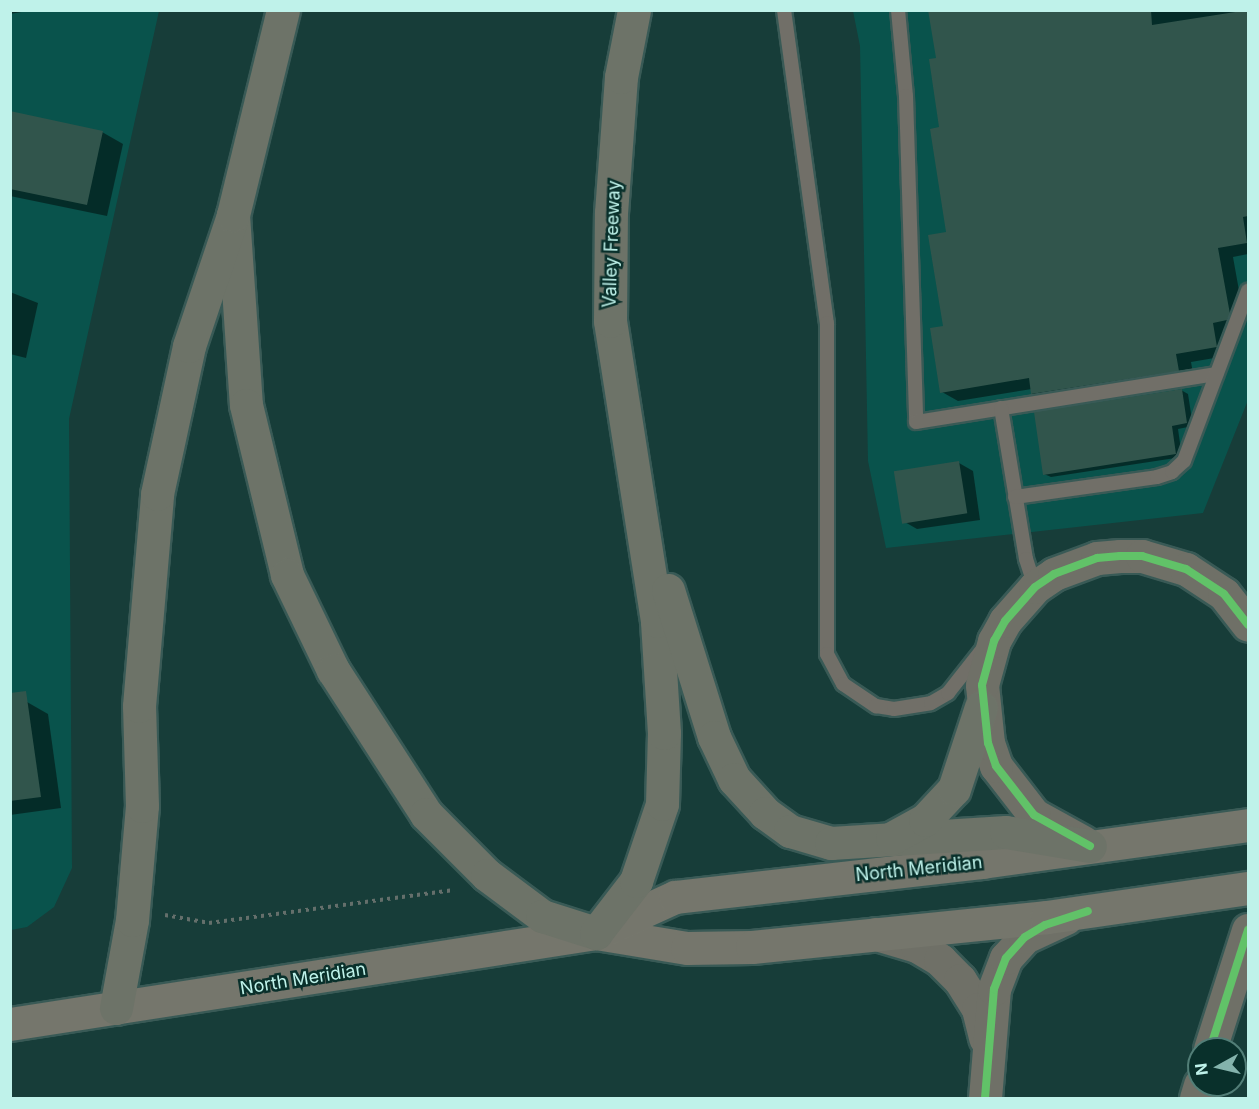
<!DOCTYPE html>
<style>
body{margin:0}
#map{position:relative;width:1259px;height:1109px;overflow:hidden;background:#173d39;font-family:Inter,sans-serif}
div>[style]{position:absolute}
.built>*{inset:0;background:#09534c}
.shadow>*{inset:0;background:#0007}
.building>*{inset:0;background:#31554c;transform-origin:0 0}
.path>*{height:4px;margin-top:-2px;transform-origin:0;background:repeating-linear-gradient(90deg,#646f6b 0 3px,transparent 0 7.5px)}
.roads{filter:drop-shadow(2px 0 #395a56) drop-shadow(-2px 0 #395a56) drop-shadow(0 2px #395a56) drop-shadow(0 -2px #395a56)}
.lane>*{height:14px;margin:-7px;padding:0 7px;transform-origin:7px;border-radius:7px;background:#716f68}
.secondary>*{height:33px;margin:-16.5px;padding:0 16.5px;transform-origin:16.5px;border-radius:16.5px;background:#6f7067}
.primary>*{height:33px;margin:-16.5px;padding:0 16.5px;transform-origin:16.5px;border-radius:16.5px;background:#75766c}
.highway>*{height:33px;margin:-16.5px;padding:0 16.5px;transform-origin:16.5px;border-radius:16.5px;background:#6d7368}
.cycleway>*{height:8px;margin:-4px;padding:0 4px;transform-origin:4px;border-radius:4px;background:#61c268}
span{translate:-50% -50%;white-space:nowrap;text-align:center;line-height:1.15;-webkit-text-stroke:5px #09302b;paint-order:stroke}
.street-label{font-size:18px;color:#bff2ea}
.frame{position:absolute;inset:0;border:12px solid #bff2ea;pointer-events:none}
.north{position:absolute;left:1187px;top:1037px;width:60px;height:60px;box-sizing:border-box;background:#09302b;border:2px solid #527e77;border-radius:50%;rotate:262deg;font-size:16px;font-weight:700;line-height:24px;text-align:center;color:#bff2ea}
.north::after{content:'';display:block;margin:auto;width:21px;height:27px;background:#84b3ac;clip-path:polygon(50% 0,100% 100%,50% 72%,0 100%)}
</style>
<div id="map">
<div class="built">
<i style="clip-path:polygon(11px 11px,159px 11px,69px 419px,72px 868px,54px 907px,27px 927px,11px 930px)"></i>
<i style="clip-path:polygon(853px 11px,1248px 11px,1248px 400px,1203px 513px,886px 548px,868px 461px,860px 46px)"></i>
</div>
<div class="shadow">
<i style="clip-path:polygon(10px 10px,33px 10px,10px 14px)"></i>
<i style="clip-path:polygon(930px 10px,1248px 10px,1248px 254px,1233px 257px,1245px 324px,1243px 329px,1228px 331px,1232px 355px,1191px 362px,1194px 379px,1048px 403px,1032px 394px,1032px 389px,958px 401px,942px 392px,947px 234px,938px 59px)"></i>
<i style="clip-path:polygon(10px 113px,102px 132px,123px 144px,107px 216px,10px 196px)"></i>
<i style="clip-path:polygon(10px 292px,38px 303px,26px 358px,10px 354px)"></i>
<i style="clip-path:polygon(1181px 390px,1188px 394px,1193px 426px,1178px 429px,1182px 457px,1051px 477px,1044px 474px)"></i>
<i style="clip-path:polygon(959px 463px,973px 471px,980px 520px,917px 529px,903px 521px)"></i>
<i style="clip-path:polygon(27px 702px,48px 714px,61px 808px,10px 815px,10px 705px)"></i>
</div>
<div class="building">
<i style="clip-path:polygon(928px 10px,1151px 10px,1152px 25px,1248px 10px,1248px 216px,1243px 217px,1247px 243px,1218px 248px,1230px 314px,1227px 320px,1213px 323px,1217px 347px,1176px 354px,1179px 371px,1031px 394px,1029px 378px,940px 393px,930px 328px,943px 326px,928px 235px,946px 232px,930px 129px,939px 127px,929px 59px,936px 58px)"></i>
<i style="clip-path:polygon(10px 111px,103px 131px,87px 205px,10px 189px)"></i>
<i style="clip-path:polygon(1182px 389px,1187px 423px,1172px 426px,1176px 454px,1043px 475px,1034px 412px)"></i>
<i style="left:959px;top:461px;width:53px;height:66px;rotate:81deg"></i>
<i style="clip-path:polygon(26px 691px,41px 797px,10px 801px,10px 693px)"></i>
</div>
<div class="path">
<i style="left:165px;top:915px;width:45px;rotate:10.3deg"></i>
<i style="left:209px;top:923px;width:247px;rotate:-7.7deg"></i>
</div>
<div class="roads">
<div class="lane">
<i style="left:784px;top:10px;width:316px;rotate:82.2deg"></i>
<i style="left:827px;top:323px;width:331px;rotate:90deg"></i>
<i style="left:827px;top:654px;width:34px;rotate:62deg"></i>
<i style="left:843px;top:684px;width:40px;rotate:34deg"></i>
<i style="left:876px;top:706px;width:18px;rotate:9deg"></i>
<i style="left:894px;top:709px;width:37px;rotate:-9deg"></i>
<i style="left:931px;top:703px;width:20px;rotate:-30deg"></i>
<i style="left:948px;top:693px;width:55px;rotate:-51.7deg"></i>
<i style="left:898px;top:10px;width:86px;rotate:84.7deg"></i>
<i style="left:906px;top:96px;width:326px;rotate:88.2deg"></i>
<i style="left:916px;top:422px;width:304px;rotate:-9.1deg"></i>
<i style="left:1001px;top:408px;width:153px;rotate:80.6deg"></i>
<i style="left:1026px;top:559px;width:29px;rotate:72deg"></i>
<i style="left:1015px;top:497px;width:143px;rotate:-8deg"></i>
<i style="left:1157px;top:477px;width:16px;rotate:-18deg"></i>
<i style="left:1172px;top:472px;width:16px;rotate:-43deg"></i>
<i style="left:1184px;top:461px;width:182px;rotate:-69.4deg"></i>
</div>
<div class="secondary">
<i style="left:1083px;top:842px;width:56px;rotate:-151.1deg"></i>
<i style="left:1034px;top:815px;width:62px;rotate:-127.8deg"></i>
<i style="left:996px;top:766px;width:24px;rotate:-109deg"></i>
<i style="left:988px;top:743px;width:58px;rotate:-95.9deg"></i>
<i style="left:982px;top:685px;width:46px;rotate:-74.7deg"></i>
<i style="left:994px;top:641px;width:23px;rotate:-61deg"></i>
<i style="left:1005px;top:621px;width:45px;rotate:-48.6deg"></i>
<i style="left:1035px;top:587px;width:23px;rotate:-34deg"></i>
<i style="left:1054px;top:574px;width:46px;rotate:-20.4deg"></i>
<i style="left:1097px;top:558px;width:23px;rotate:-5deg"></i>
<i style="left:1120px;top:556px;width:22px"></i>
<i style="left:1142px;top:556px;width:46px;rotate:16.5deg"></i>
<i style="left:1186px;top:569px;width:45px;rotate:33.3deg"></i>
<i style="left:1224px;top:594px;width:39px;rotate:52deg"></i>
<i style="left:876px;top:934px;width:43px;rotate:16.3deg"></i>
<i style="left:917px;top:946px;width:27px;rotate:31deg"></i>
<i style="left:940px;top:960px;width:28px;rotate:45deg"></i>
<i style="left:960px;top:980px;width:34px;rotate:58deg"></i>
<i style="left:978px;top:1009px;width:30px;rotate:76deg"></i>
<i style="left:1210px;top:1049px;width:125px;rotate:-72.3deg"></i>
<i style="left:985px;top:1098px;width:109px;rotate:-85.3deg"></i>
<i style="left:994px;top:989px;width:33px;rotate:-69deg"></i>
<i style="left:1006px;top:958px;width:28px;rotate:-48deg"></i>
<i style="left:1025px;top:937px;width:45px;rotate:-24.9deg"></i>
<i style="left:1196px;top:1098px;width:14px;rotate:-73deg"></i>
</div>
<div class="primary">
<i style="left:596px;top:933px;width:92px;rotate:9.4deg"></i>
<i style="left:687px;top:948px;width:65px;rotate:-0.9deg"></i>
<i style="left:752px;top:947px;width:297px;rotate:-5.8deg"></i>
<i style="left:1047px;top:917px;width:203px;rotate:-8.2deg"></i>
<i style="left:10px;top:1024px;width:593px;rotate:-8.83deg"></i>
<i style="left:596px;top:933px;width:87px;rotate:-24.5deg"></i>
<i style="left:675px;top:897px;width:309px;rotate:-6.5deg"></i>
<i style="left:982px;top:862px;width:269px;rotate:-7.9deg"></i>
</div>
<div class="highway">
<i style="left:233px;top:215px;width:190px;rotate:86.1deg"></i>
<i style="left:246px;top:405px;width:175px;rotate:76.4deg"></i>
<i style="left:287px;top:575px;width:106px;rotate:64.2deg"></i>
<i style="left:333px;top:670px;width:171px;rotate:57.1deg"></i>
<i style="left:426px;top:814px;width:86px;rotate:45deg"></i>
<i style="left:487px;top:875px;width:69px;rotate:36.7deg"></i>
<i style="left:542px;top:916px;width:57px;rotate:17.5deg"></i>
<i style="left:596px;top:933px;width:66px;rotate:-52.4deg"></i>
<i style="left:636px;top:881px;width:81px;rotate:-71.3deg"></i>
<i style="left:662px;top:804px;width:71px;rotate:-88.4deg"></i>
<i style="left:664px;top:733px;width:112px;rotate:-93.6deg"></i>
<i style="left:657px;top:621px;width:304px;rotate:-98.9deg"></i>
<i style="left:610px;top:321px;width:108px;rotate:-89.5deg"></i>
<i style="left:611px;top:213px;width:136px;rotate:-85.8deg"></i>
<i style="left:621px;top:77px;width:68px;rotate:-79deg"></i>
<i style="left:668px;top:590px;width:154px;rotate:72.6deg"></i>
<i style="left:714px;top:737px;width:47px;rotate:64.5deg"></i>
<i style="left:734px;top:779px;width:46px;rotate:47.6deg"></i>
<i style="left:765px;top:813px;width:31px;rotate:36deg"></i>
<i style="left:790px;top:831px;width:43px;rotate:16.3deg"></i>
<i style="left:831px;top:843px;width:175px;rotate:-3.6deg"></i>
<i style="left:1006px;top:832px;width:85px;rotate:9.5deg"></i>
<i style="left:892px;top:838px;width:38px;rotate:-29deg"></i>
<i style="left:925px;top:820px;width:42px;rotate:-46.9deg"></i>
<i style="left:954px;top:789px;width:86px;rotate:-71.8deg"></i>
<i style="left:116px;top:1008px;width:89px;rotate:-79.7deg"></i>
<i style="left:132px;top:920px;width:114px;rotate:-85deg"></i>
<i style="left:142px;top:806px;width:100px;rotate:-91.7deg"></i>
<i style="left:139px;top:706px;width:213px;rotate:-85.1deg"></i>
<i style="left:157px;top:494px;width:151px;rotate:-77.8deg"></i>
<i style="left:189px;top:346px;width:138px;rotate:-71.4deg"></i>
<i style="left:233px;top:215px;width:211px;rotate:-76.3deg"></i>
</div>
</div>
<div class="cycleway">
<i style="left:1090px;top:846px;width:64px;rotate:-151deg"></i>
<i style="left:1034px;top:815px;width:62px;rotate:-127.8deg"></i>
<i style="left:996px;top:766px;width:24px;rotate:-109deg"></i>
<i style="left:988px;top:743px;width:58px;rotate:-95.9deg"></i>
<i style="left:982px;top:685px;width:46px;rotate:-74.7deg"></i>
<i style="left:994px;top:641px;width:23px;rotate:-61deg"></i>
<i style="left:1005px;top:621px;width:45px;rotate:-48.6deg"></i>
<i style="left:1035px;top:587px;width:23px;rotate:-34deg"></i>
<i style="left:1054px;top:574px;width:46px;rotate:-20.4deg"></i>
<i style="left:1097px;top:558px;width:23px;rotate:-5deg"></i>
<i style="left:1120px;top:556px;width:22px"></i>
<i style="left:1142px;top:556px;width:46px;rotate:16.5deg"></i>
<i style="left:1186px;top:569px;width:45px;rotate:33.3deg"></i>
<i style="left:1224px;top:594px;width:39px;rotate:52deg"></i>
<i style="left:1210px;top:1049px;width:125px;rotate:-72.3deg"></i>
<i style="left:985px;top:1098px;width:109px;rotate:-85.3deg"></i>
<i style="left:994px;top:989px;width:33px;rotate:-69deg"></i>
<i style="left:1006px;top:958px;width:28px;rotate:-48deg"></i>
<i style="left:1025px;top:937px;width:23px;rotate:-31deg"></i>
<i style="left:1045px;top:925px;width:45px;rotate:-18deg"></i>
</div>
<div class="street-label">
<span style="left:612px;top:244px;rotate:-88deg">Valley Freeway</span>
<span style="left:919px;top:869px;rotate:-6deg">North Meridian</span>
<span style="left:303px;top:979px;rotate:-9deg">North Meridian</span>
</div>
<div class="frame"></div>
<div class="north">N</div>
</div>
